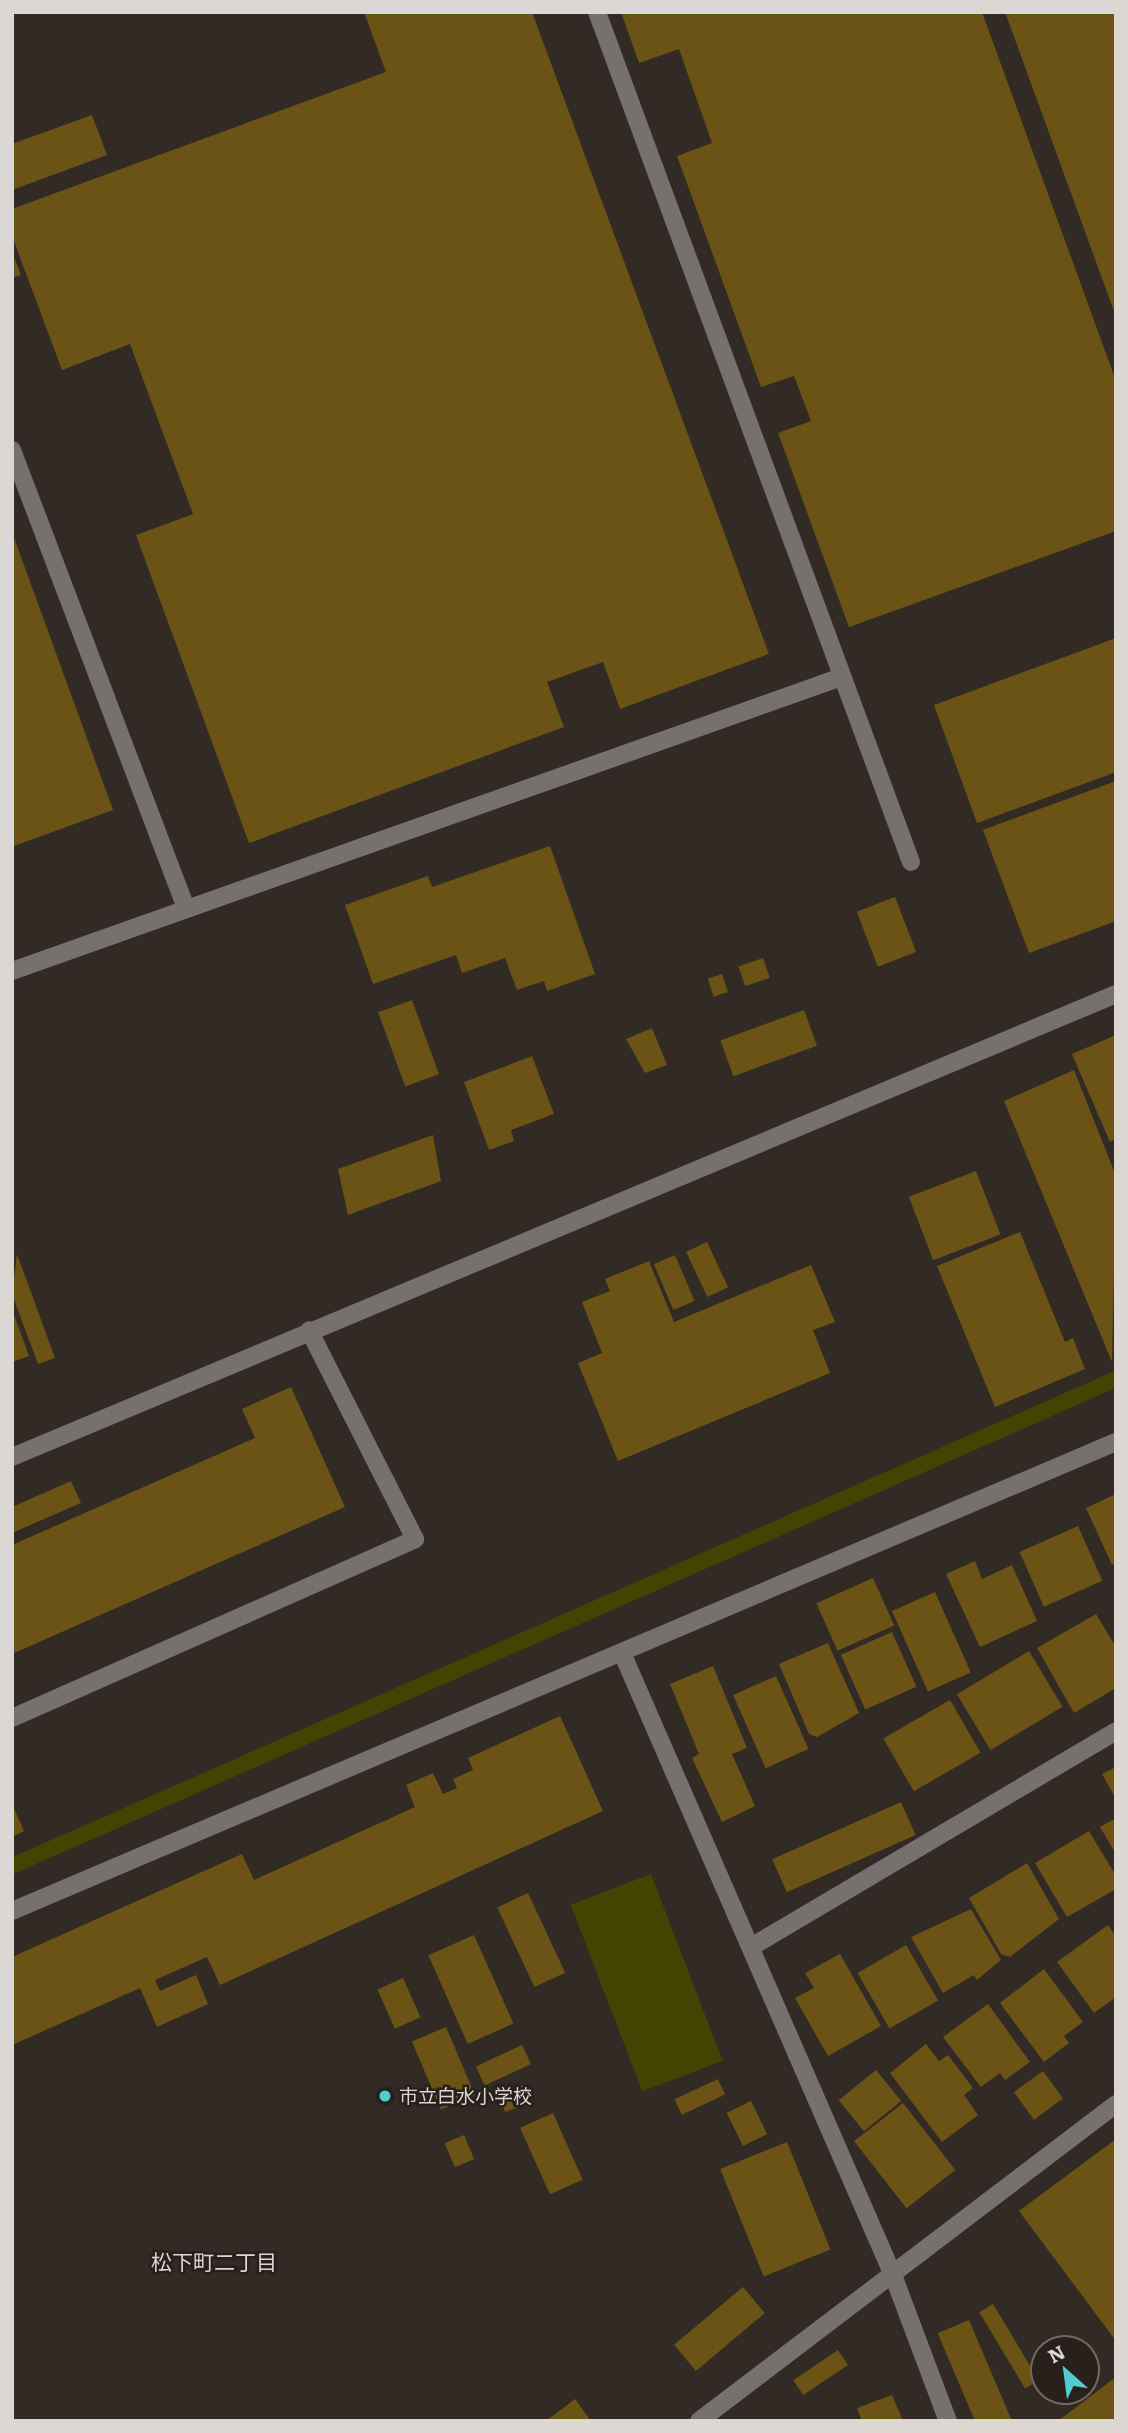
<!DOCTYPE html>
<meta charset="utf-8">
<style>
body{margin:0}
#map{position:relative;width:1128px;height:2433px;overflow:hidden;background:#322a24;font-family:Literata,"Noto Sans JP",serif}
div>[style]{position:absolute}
.water>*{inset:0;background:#414501;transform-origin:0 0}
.stream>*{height:16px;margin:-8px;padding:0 8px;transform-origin:8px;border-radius:8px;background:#414501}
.building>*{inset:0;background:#6b5315;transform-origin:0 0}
.minor>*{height:18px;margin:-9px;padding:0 9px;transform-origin:9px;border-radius:9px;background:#76706f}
.dots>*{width:19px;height:19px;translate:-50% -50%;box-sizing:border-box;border:4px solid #28211b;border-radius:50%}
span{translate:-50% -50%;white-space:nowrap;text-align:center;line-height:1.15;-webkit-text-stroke:5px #28211b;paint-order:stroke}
.poi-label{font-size:19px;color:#dcd7d3}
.left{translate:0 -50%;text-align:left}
.neighbourhood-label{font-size:21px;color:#dcd7d3}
.frame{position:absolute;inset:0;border:14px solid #dcd7d3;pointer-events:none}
.north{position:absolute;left:1030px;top:2335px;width:70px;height:70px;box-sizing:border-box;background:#28211b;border:2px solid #706a65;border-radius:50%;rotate:332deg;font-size:19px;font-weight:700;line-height:28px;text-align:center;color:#dcd7d3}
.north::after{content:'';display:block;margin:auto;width:24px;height:32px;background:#52cdcf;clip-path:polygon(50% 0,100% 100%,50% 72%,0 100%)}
</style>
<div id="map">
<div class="water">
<i style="left:651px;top:1874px;width:200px;height:86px;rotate:69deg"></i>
</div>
<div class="stream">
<i style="left:12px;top:1866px;width:1207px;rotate:-23.8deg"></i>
</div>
<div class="building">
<i style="clip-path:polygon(364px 12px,532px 12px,769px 654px,620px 709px,603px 662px,547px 682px,564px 727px,249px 843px,136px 535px,193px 514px,130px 344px,62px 370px,12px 236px,12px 209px,386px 72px)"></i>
<i style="clip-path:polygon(621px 12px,982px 12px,1116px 381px,1116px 531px,849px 627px,778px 433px,811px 421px,794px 376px,761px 387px,677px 156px,712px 143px,679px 49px,639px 63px)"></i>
<i style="clip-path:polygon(1005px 12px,1116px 12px,1116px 314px,1115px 314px)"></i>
<i style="clip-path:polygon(92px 115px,107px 155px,12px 190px,12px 144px)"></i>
<i style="clip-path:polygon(12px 252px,21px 275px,12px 278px)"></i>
<i style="clip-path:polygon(13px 535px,113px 810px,14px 846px,12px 842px)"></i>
<i style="clip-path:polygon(1116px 638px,1116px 772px,977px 823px,934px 705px)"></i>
<i style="clip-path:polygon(1116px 781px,1116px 921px,1029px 953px,983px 830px)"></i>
<i style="clip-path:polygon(550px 846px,595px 974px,547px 991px,544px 981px,517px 990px,505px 958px,462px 973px,456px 955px,373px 984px,345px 905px,428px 876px,432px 887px)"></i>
<i style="left:895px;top:897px;width:59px;height:41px;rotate:69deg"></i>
<i style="left:763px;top:958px;width:21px;height:26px;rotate:71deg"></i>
<i style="left:722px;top:974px;width:19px;height:15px;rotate:72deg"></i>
<i style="left:412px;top:1000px;width:79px;height:36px;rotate:70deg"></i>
<i style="left:804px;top:1010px;width:38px;height:89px;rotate:70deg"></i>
<i style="clip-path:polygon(652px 1028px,667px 1065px,645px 1073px,626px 1039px)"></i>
<i style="clip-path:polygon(1116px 1035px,1116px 1139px,1110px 1142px,1072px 1054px)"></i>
<i style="clip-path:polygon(532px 1056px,554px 1114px,511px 1130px,514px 1141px,489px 1150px,464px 1082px)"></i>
<i style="clip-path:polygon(1074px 1070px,1116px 1176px,1112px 1362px,1004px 1101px)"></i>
<i style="clip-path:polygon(433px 1135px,441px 1181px,348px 1215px,338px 1169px)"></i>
<i style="left:976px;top:1171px;width:68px;height:72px;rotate:69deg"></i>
<i style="clip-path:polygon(1020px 1232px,1065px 1342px,1073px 1338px,1085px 1369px,995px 1407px,937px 1266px)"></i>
<i style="left:707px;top:1242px;width:50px;height:23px;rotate:65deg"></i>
<i style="clip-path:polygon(17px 1254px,55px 1358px,38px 1364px,12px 1294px)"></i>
<i style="left:675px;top:1255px;width:50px;height:23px;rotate:67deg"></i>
<i style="clip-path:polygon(649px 1261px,674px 1322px,811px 1265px,835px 1322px,813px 1330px,830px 1373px,618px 1461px,578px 1363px,602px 1353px,582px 1302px,610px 1291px,605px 1279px)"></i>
<i style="clip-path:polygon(12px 1309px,29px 1356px,12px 1362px)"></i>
<i style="clip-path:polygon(291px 1387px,345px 1507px,12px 1654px,12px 1545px,255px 1438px,242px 1409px)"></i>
<i style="clip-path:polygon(71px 1481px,81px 1503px,12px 1533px,12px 1507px)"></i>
<i style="clip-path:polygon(1116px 1494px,1116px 1563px,1112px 1565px,1086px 1508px)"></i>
<i style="left:1078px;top:1526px;width:60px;height:64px;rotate:66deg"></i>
<i style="clip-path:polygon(975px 1561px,982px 1579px,1012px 1565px,1037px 1621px,980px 1647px,946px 1574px)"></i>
<i style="left:873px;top:1578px;width:52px;height:62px;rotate:66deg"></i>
<i style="left:935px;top:1592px;width:88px;height:47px;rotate:66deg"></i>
<i style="clip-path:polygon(1096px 1614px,1116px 1647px,1116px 1688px,1074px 1713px,1037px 1648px)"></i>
<i style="left:892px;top:1632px;width:60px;height:56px;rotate:66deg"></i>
<i style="clip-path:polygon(828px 1643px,859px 1713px,817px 1737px,809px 1734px,779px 1664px)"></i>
<i style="left:1029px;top:1651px;width:65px;height:84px;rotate:59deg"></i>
<i style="clip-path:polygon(713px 1666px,747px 1748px,732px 1754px,755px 1806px,722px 1822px,692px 1758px,699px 1754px,670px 1684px)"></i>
<i style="left:776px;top:1676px;width:80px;height:47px;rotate:66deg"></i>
<i style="left:950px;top:1700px;width:61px;height:77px;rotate:60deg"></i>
<i style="clip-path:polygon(560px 1716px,603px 1811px,220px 1985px,207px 1957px,155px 1980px,160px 1991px,196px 1975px,208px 2004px,157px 2027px,140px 1988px,12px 2045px,12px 1957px,242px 1854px,254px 1880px,415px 1807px,406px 1785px,433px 1773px,443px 1794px,457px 1788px,453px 1779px,473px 1770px,468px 1758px)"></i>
<i style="clip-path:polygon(1116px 1767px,1116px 1799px,1102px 1774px)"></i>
<i style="left:901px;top:1802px;width:36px;height:141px;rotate:66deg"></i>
<i style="clip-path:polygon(12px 1804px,24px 1831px,12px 1837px)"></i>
<i style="clip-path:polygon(1116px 1818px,1116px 1854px,1100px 1827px)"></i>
<i style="clip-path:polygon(1089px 1831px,1116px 1876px,1116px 1889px,1067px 1917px,1035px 1863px)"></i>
<i style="clip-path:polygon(1027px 1863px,1059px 1919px,1010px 1957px,1001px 1954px,969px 1898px)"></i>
<i style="left:528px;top:1893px;width:88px;height:34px;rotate:65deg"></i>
<i style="clip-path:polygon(971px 1909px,1001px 1960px,977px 1980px,974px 1975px,943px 1993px,911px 1937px)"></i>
<i style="clip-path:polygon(1108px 1925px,1116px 1937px,1116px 1997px,1094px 2013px,1057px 1962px)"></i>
<i style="left:474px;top:1935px;width:97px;height:50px;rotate:66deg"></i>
<i style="left:906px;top:1945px;width:64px;height:56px;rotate:60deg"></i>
<i style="clip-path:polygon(840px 1954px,881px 2026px,828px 2056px,795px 1998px,814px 1988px,805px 1973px)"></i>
<i style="clip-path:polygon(1044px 1969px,1083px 2022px,1064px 2036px,1069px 2043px,1044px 2062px,1000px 2003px)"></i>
<i style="left:403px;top:1978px;width:43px;height:28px;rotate:66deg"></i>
<i style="clip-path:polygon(988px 2004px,1030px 2062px,1005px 2080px,1000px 2073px,981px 2087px,943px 2037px)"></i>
<i style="left:446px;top:2027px;width:74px;height:37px;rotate:67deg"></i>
<i style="clip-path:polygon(926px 2044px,939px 2061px,948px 2055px,973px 2088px,964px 2095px,978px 2115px,942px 2142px,890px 2073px)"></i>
<i style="left:522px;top:2045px;width:21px;height:51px;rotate:65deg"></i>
<i style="left:876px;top:2070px;width:40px;height:48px;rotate:51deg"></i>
<i style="left:1043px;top:2071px;width:34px;height:36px;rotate:54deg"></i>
<i style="left:718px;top:2079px;width:17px;height:48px;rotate:65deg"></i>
<i style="clip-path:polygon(523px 2085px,530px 2103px,505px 2112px,500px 2095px)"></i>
<i style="left:751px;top:2101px;width:37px;height:27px;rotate:64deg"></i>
<i style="left:903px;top:2103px;width:85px;height:62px;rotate:52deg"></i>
<i style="left:553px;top:2113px;width:73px;height:36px;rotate:66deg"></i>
<i style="left:464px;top:2135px;width:26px;height:21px;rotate:67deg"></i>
<i style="clip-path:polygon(1116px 2139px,1116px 2341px,1019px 2211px)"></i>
<i style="left:787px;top:2142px;width:116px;height:72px;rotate:68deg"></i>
<i style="left:743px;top:2287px;width:34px;height:90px;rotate:50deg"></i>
<i style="left:993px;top:2304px;width:89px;height:16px;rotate:59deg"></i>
<i style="left:969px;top:2320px;width:109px;height:34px;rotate:67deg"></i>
<i style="left:838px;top:2350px;width:18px;height:54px;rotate:56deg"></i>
<i style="clip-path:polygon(1116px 2377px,1116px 2421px,1058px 2421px)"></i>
<i style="clip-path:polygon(892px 2395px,903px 2421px,862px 2421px,857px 2408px)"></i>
<i style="clip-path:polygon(575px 2399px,591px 2421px,546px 2421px)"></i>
</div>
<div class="minor">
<i style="left:597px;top:12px;width:906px;rotate:69.73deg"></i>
<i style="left:12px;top:450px;width:491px;rotate:69.2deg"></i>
<i style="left:12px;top:971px;width:877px;rotate:-19.51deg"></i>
<i style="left:12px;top:1457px;width:1197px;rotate:-22.75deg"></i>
<i style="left:623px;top:1655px;width:676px;rotate:66.47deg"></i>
<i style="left:893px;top:2275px;width:156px;rotate:69.4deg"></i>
<i style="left:12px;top:1718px;width:441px;rotate:-23.9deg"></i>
<i style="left:415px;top:1539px;width:234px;rotate:-116.9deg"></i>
<i style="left:12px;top:1911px;width:1199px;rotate:-23.02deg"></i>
<i style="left:751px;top:1947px;width:424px;rotate:-30.6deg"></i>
<i style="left:699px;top:2421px;width:524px;rotate:-37.24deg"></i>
</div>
<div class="dots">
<i style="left:385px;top:2096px;background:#52cdcf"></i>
</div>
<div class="poi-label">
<span class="left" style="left:399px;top:2096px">市立白水小学校</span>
</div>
<div class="neighbourhood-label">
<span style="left:214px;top:2261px">松下町二丁目</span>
</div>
<div class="frame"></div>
<div class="north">N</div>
</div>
